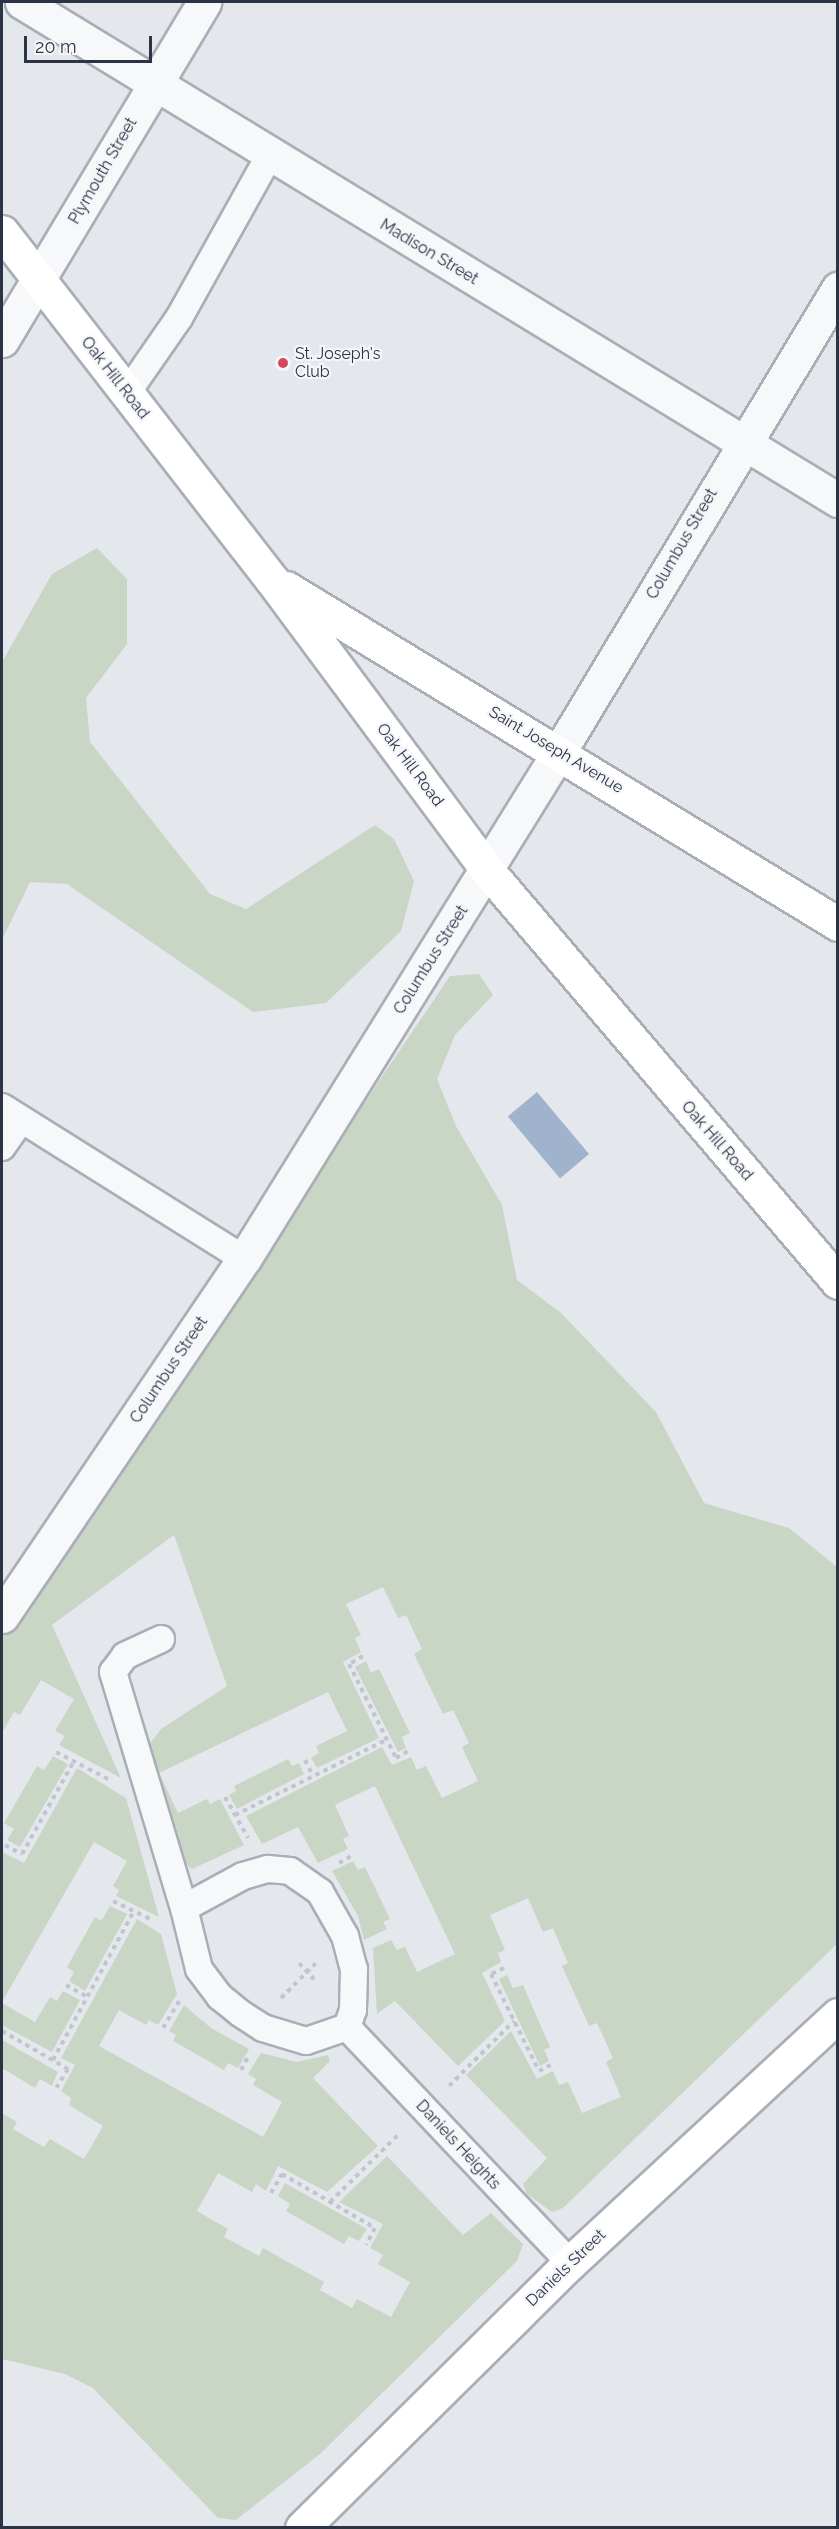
<!DOCTYPE html>
<style>
body{margin:0}
#map{position:relative;width:839px;height:2529px;overflow:hidden;background:#e4e7ec;font-family:Raleway,sans-serif}
div>[style]{position:absolute}
.green>*{inset:0;background:#c9d6c5}
.water>*{inset:0;background:#9fb4cc;transform-origin:0 0}
.path>*{height:4px;margin-top:-2px;transform-origin:0;background:repeating-linear-gradient(90deg,#c2c5cb 0 4.5px,transparent 0 9px)}
.roads{filter:drop-shadow(2px 0 #a9aeb7) drop-shadow(-2px 0 #a9aeb7) drop-shadow(0 2px #a9aeb7) drop-shadow(0 -2px #a9aeb7)}
.lane>*{height:26px;margin:-13px;padding:0 13px;transform-origin:13px;border-radius:13px;background:#f7f8fa}
.street>*{height:33px;margin:-16.5px;padding:0 16.5px;transform-origin:16.5px;border-radius:16.5px;background:#f7f8fa}
.secondary>*{height:33px;margin:-16.5px;padding:0 16.5px;transform-origin:16.5px;border-radius:16.5px;background:#fff}
.dots>*{width:16px;height:16px;translate:-50% -50%;box-sizing:border-box;border:3px solid #f4f6f9;border-radius:50%}
span{translate:-50% -50%;white-space:nowrap;text-align:center;line-height:1.15;-webkit-text-stroke:4.5px #f4f6f9;paint-order:stroke}
.street-label{font-size:16px;color:#2b3445}
.poi-label{font-size:16px;color:#2b3445}
.left{translate:0 -50%;text-align:left}
.frame{position:absolute;inset:0;border:3px solid #2b3445;pointer-events:none}
.scale{position:absolute;left:24px;top:36px;width:128px;height:27px;box-sizing:border-box;border:3px solid #2b3445;border-top:0;padding-left:8px;font-size:18px;line-height:21px;white-space:nowrap;color:#2b3445;-webkit-text-stroke:4px #f4f6f9;paint-order:stroke}
</style>
<div id="map">
<div class="green">
<i style="clip-path:polygon(97px 548px,127px 579px,127px 644px,86px 698px,90px 742px,210px 894px,246px 909px,375px 825px,394px 839px,414px 881px,401px 931px,326px 1003px,253px 1012px,67px 884px,30px 882px,2px 940px,2px 662px,52px 574px)"></i>
<i style="clip-path:polygon(479px 974px,493px 995px,455px 1035px,437px 1079px,456px 1126px,502px 1205px,517px 1280px,561px 1313px,656px 1412px,704px 1503px,789px 1528px,837px 1567px,837px 1944px,563px 2208px,552px 2212px,527px 2194px,523px 2184px,547px 2158px,466px 2075px,511px 2031px,537px 2079px,553px 2071px,559px 2085px,568px 2082px,582px 2113px,621px 2097px,606px 2062px,613px 2058px,597px 2023px,589px 2026px,562px 1966px,568px 1963px,553px 1928px,543px 1932px,528px 1898px,490px 1915px,505px 1950px,498px 1953px,501px 1962px,482px 1973px,505px 2021px,458px 2066px,395px 2001px,377px 2014px,373px 1948px,391px 1940px,397px 1950px,405px 1947px,417px 1972px,455px 1954px,375px 1786px,335px 1805px,349px 1836px,343px 1839px,348px 1849px,318px 1863px,298px 1827px,262px 1844px,246px 1816px,382px 1747px,392px 1765px,411px 1757px,417px 1770px,426px 1766px,442px 1798px,478px 1781px,462px 1747px,469px 1743px,453px 1710px,443px 1714px,414px 1654px,422px 1649px,406px 1615px,398px 1618px,383px 1587px,346px 1604px,361px 1635px,355px 1638px,361px 1652px,343px 1662px,379px 1738px,317px 1768px,311px 1758px,319px 1753px,316px 1746px,347px 1731px,328px 1692px,159px 1773px,178px 1813px,207px 1799px,210px 1804px,220px 1799px,244px 1845px,192px 1869px,183px 1862px,148px 1746px,161px 1729px,227px 1686px,174px 1535px,52px 1625px,121px 1778px,59px 1745px,65px 1736px,55px 1731px,74px 1699px,41px 1680px,20px 1715px,14px 1712px,2px 1733px,2px 1639px,450px 976px)"></i>
<i style="clip-path:polygon(366px 1661px,371px 1673px,379px 1669px,410px 1733px,402px 1737px,406px 1748px,398px 1752px,355px 1667px)"></i>
<i style="clip-path:polygon(53px 1756px,68px 1764px,20px 1847px,7px 1840px,14px 1829px,4px 1823px,37px 1766px,44px 1770px)"></i>
<i style="clip-path:polygon(288px 1759px,292px 1766px,299px 1763px,304px 1774px,237px 1809px,229px 1795px,236px 1791px,234px 1786px)"></i>
<i style="clip-path:polygon(77px 1768px,126px 1798px,159px 1917px,116px 1896px,119px 1890px,113px 1886px,127px 1861px,94px 1842px,2px 2002px,2px 1852px,24px 1863px)"></i>
<i style="clip-path:polygon(353px 1861px,358px 1870px,365px 1867px,390px 1919px,383px 1922px,387px 1929px,364px 1940px,358px 1916px,332px 1871px)"></i>
<i style="clip-path:polygon(110px 1906px,127px 1914px,85px 1991px,69px 1981px,74px 1972px,67px 1967px,95px 1917px,101px 1921px)"></i>
<i style="clip-path:polygon(137px 1919px,161px 1934px,177px 1994px,158px 2025px,149px 2020px,146px 2025px,119px 2010px,99px 2046px,263px 2137px,282px 2102px,253px 2085px,256px 2079px,248px 2074px,261px 2053px,297px 2062px,328px 2055px,330px 2061px,313px 2078px,378px 2146px,327px 2192px,278px 2166px,266px 2191px,256px 2184px,252px 2192px,218px 2173px,197px 2211px,228px 2229px,224px 2237px,259px 2256px,263px 2248px,324px 2282px,320px 2290px,352px 2308px,357px 2299px,391px 2317px,410px 2282px,378px 2264px,383px 2255px,370px 2248px,383px 2224px,339px 2202px,387px 2156px,463px 2235px,491px 2213px,523px 2244px,517px 2261px,320px 2454px,236px 2520px,218px 2518px,93px 2388px,65px 2374px,2px 2359px,2px 2113px,17px 2122px,13px 2129px,44px 2147px,50px 2139px,84px 2159px,103px 2126px,69px 2105px,71px 2098px,61px 2091px,75px 2065px,61px 2058px)"></i>
<i style="clip-path:polygon(507px 1975px,513px 1988px,523px 1985px,550px 2047px,544px 2050px,549px 2061px,540px 2066px,499px 1979px)"></i>
<i style="clip-path:polygon(63px 1991px,80px 2000px,52px 2052px,2px 2025px,2px 2003px,35px 2022px,50px 1997px,57px 2001px)"></i>
<i style="clip-path:polygon(184px 2005px,211px 2028px,249px 2049px,238px 2068px,228px 2063px,224px 2070px,173px 2041px,176px 2035px,169px 2031px)"></i>
<i style="clip-path:polygon(2px 2040px,58px 2072px,52px 2086px,40px 2079px,35px 2088px,2px 2068px)"></i>
<i style="clip-path:polygon(285px 2183px,367px 2229px,359px 2241px,349px 2236px,344px 2244px,286px 2211px,290px 2204px,278px 2196px)"></i>
</div>
<div class="water">
<i style="left:537px;top:1092px;width:81px;height:38px;rotate:50deg"></i>
</div>
<div class="path">
<i style="left:363px;top:1656px;width:16px;rotate:150deg"></i>
<i style="left:349px;top:1664px;width:105px;rotate:63.4deg"></i>
<i style="left:396px;top:1758px;width:14px;rotate:-30deg"></i>
<i style="left:56px;top:1752px;width:59px;rotate:27.4deg"></i>
<i style="left:305px;top:1760px;width:18px;rotate:63deg"></i>
<i style="left:225px;top:1797px;width:47px;rotate:60.7deg"></i>
<i style="left:235px;top:1815px;width:169px;rotate:-26.4deg"></i>
<i style="left:5px;top:1845px;width:19px;rotate:28deg"></i>
<i style="left:22px;top:1854px;width:107px;rotate:-60.8deg"></i>
<i style="left:339px;top:1863px;width:14px;rotate:-30deg"></i>
<i style="left:113px;top:1901px;width:41px;rotate:25.9deg"></i>
<i style="left:299px;top:1963px;width:26px;rotate:47deg"></i>
<i style="left:504px;top:1968px;width:14px;rotate:155deg"></i>
<i style="left:491px;top:1974px;width:108px;rotate:63.7deg"></i>
<i style="left:539px;top:2071px;width:13px;rotate:-27deg"></i>
<i style="left:66px;top:1985px;width:25px;rotate:29deg"></i>
<i style="left:281px;top:1998px;width:49px;rotate:-45deg"></i>
<i style="left:163px;top:2028px;width:33px;rotate:-59deg"></i>
<i style="left:2px;top:2031px;width:76px;rotate:29.9deg"></i>
<i style="left:68px;top:2069px;width:22px;rotate:122deg"></i>
<i style="left:53px;top:2060px;width:170px;rotate:-61.5deg"></i>
<i style="left:241px;top:2070px;width:15px;rotate:-62deg"></i>
<i style="left:449px;top:2086px;width:92px;rotate:-45deg"></i>
<i style="left:271px;top:2193px;width:22px;rotate:-60deg"></i>
<i style="left:282px;top:2174px;width:108px;rotate:30.1deg"></i>
<i style="left:375px;top:2228px;width:19px;rotate:118deg"></i>
<i style="left:330px;top:2202px;width:98px;rotate:-44.6deg"></i>
</div>
<div class="roads">
<div class="lane">
<i style="left:127px;top:393px;width:91px;rotate:-55.3deg"></i>
<i style="left:179px;top:318px;width:185px;rotate:-60.9deg"></i>
<i style="left:2px;top:1107px;width:286px;rotate:32.1deg"></i>
<i style="left:2px;top:1147px;width:33px;rotate:-55deg"></i>
<i style="left:161px;top:1639px;width:40px;rotate:155deg"></i>
<i style="left:125px;top:1656px;width:20px;rotate:127deg"></i>
<i style="left:113px;top:1672px;width:246px;rotate:73.3deg"></i>
<i style="left:347px;top:2027px;width:43px;rotate:161.1deg"></i>
<i style="left:306px;top:2041px;width:45px;rotate:-163.2deg"></i>
<i style="left:263px;top:2028px;width:27px;rotate:-147deg"></i>
<i style="left:240px;top:2013px;width:26px;rotate:-141deg"></i>
<i style="left:220px;top:1997px;width:35px;rotate:-127deg"></i>
<i style="left:199px;top:1969px;width:63px;rotate:-103.8deg"></i>
<i style="left:184px;top:1908px;width:67px;rotate:-28.5deg"></i>
<i style="left:243px;top:1876px;width:26px;rotate:-16deg"></i>
<i style="left:268px;top:1869px;width:22px;rotate:5deg"></i>
<i style="left:290px;top:1871px;width:37px;rotate:35deg"></i>
<i style="left:320px;top:1892px;width:51px;rotate:60.4deg"></i>
<i style="left:345px;top:1936px;width:34px;rotate:75deg"></i>
<i style="left:354px;top:1969px;width:41px;rotate:91.4deg"></i>
<i style="left:353px;top:2010px;width:18px;rotate:109deg"></i>
<i style="left:347px;top:2027px;width:325px;rotate:46.6deg"></i>
</div>
<div class="street">
<i style="left:22px;top:2px;width:956px;rotate:31.4deg"></i>
<i style="left:2px;top:340px;width:394px;rotate:-59.1deg"></i>
<i style="left:2px;top:1616px;width:431px;rotate:-55.9deg"></i>
<i style="left:244px;top:1259px;width:597px;rotate:-58.15deg"></i>
<i style="left:559px;top:752px;width:541px;rotate:-58.93deg"></i>
</div>
<div class="secondary">
<i style="left:2px;top:232px;width:440px;rotate:52.2deg"></i>
<i style="left:272px;top:580px;width:361px;rotate:53.4deg"></i>
<i style="left:487px;top:870px;width:541px;rotate:49.57deg"></i>
<i style="left:286px;top:588px;width:646px;rotate:31.33deg"></i>
<i style="left:302px;top:2528px;width:377px;rotate:-44.7deg"></i>
<i style="left:570px;top:2263px;width:365px;rotate:-42.8deg"></i>
</div>
</div>
<div class="dots">
<i style="left:283px;top:363px;background:#d1495b"></i>
</div>
<div class="street-label">
<span style="left:103px;top:171px;rotate:-60deg">Plymouth Street</span>
<span style="left:429px;top:252px;rotate:31deg">Madison Street</span>
<span style="left:115px;top:378px;rotate:52deg">Oak Hill Road</span>
<span style="left:682px;top:544px;rotate:-60deg">Columbus Street</span>
<span style="left:556px;top:750px;rotate:31deg">Saint Joseph Avenue</span>
<span style="left:410px;top:765px;rotate:53deg">Oak Hill Road</span>
<span style="left:431px;top:960px;rotate:-58deg">Columbus Street</span>
<span style="left:717px;top:1141px;rotate:49deg">Oak Hill Road</span>
<span style="left:169px;top:1370px;rotate:-56deg">Columbus Street</span>
<span style="left:458px;top:2145px;rotate:47deg">Daniels Heights</span>
<span style="left:566px;top:2268px;rotate:-44deg">Daniels Street</span>
</div>
<div class="poi-label">
<span class="left" style="left:295px;top:363px">St. Joseph's<br>Club</span>
</div>
<div class="frame"></div>
<div class="scale">20 m</div>
</div>
